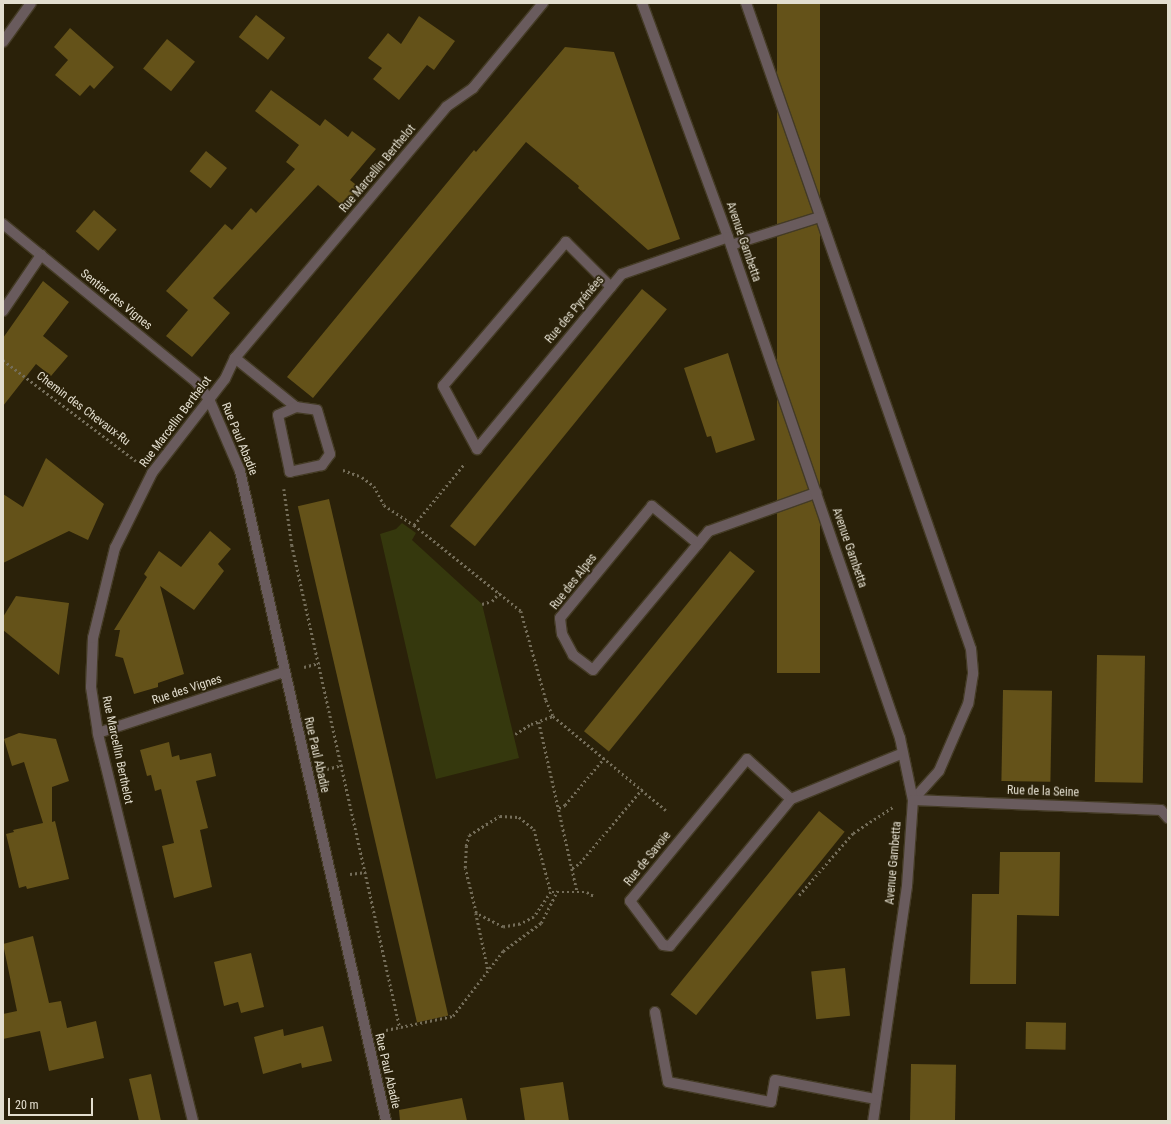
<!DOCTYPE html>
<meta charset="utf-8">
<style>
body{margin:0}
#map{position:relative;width:1171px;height:1124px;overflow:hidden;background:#2a2109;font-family:"Roboto Condensed",sans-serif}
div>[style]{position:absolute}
.green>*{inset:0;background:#35380d}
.building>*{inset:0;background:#645219;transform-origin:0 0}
.path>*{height:2.5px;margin-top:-1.25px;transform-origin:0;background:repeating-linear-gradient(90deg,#746d59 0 2px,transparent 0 5px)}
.roads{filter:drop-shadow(1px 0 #443b25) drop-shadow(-1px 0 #443b25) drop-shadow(0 1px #443b25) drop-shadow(0 -1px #443b25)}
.lane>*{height:10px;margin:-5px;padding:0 5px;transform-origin:5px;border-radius:5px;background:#695b5d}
.street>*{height:10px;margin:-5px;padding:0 5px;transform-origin:5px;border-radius:5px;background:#695b5d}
span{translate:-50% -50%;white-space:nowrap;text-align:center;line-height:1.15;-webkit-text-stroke:3.5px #2a2109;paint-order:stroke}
.street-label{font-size:12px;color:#e3decf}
.frame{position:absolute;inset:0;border:4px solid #e3decf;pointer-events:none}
.scale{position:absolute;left:8px;top:1098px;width:85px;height:18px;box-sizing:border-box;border:2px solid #e3decf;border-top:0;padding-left:5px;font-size:12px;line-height:14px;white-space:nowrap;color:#e3decf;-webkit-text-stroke:3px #2a2109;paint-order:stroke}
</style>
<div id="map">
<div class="green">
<i style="clip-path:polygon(402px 523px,416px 533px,412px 540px,482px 604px,519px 758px,436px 779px,380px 534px,396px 529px)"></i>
</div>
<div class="building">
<i style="left:777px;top:3px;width:43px;height:670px"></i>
<i style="left:256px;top:15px;width:37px;height:28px;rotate:38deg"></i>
<i style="clip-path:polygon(419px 16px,455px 41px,434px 70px,427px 65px,399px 100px,373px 79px,382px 68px,368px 58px,388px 33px,401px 44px)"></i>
<i style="clip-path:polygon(70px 28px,114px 67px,94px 89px,90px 85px,80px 96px,55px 75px,68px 60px,54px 47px)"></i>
<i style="left:167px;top:39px;width:36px;height:38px;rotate:39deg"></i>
<i style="clip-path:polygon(565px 47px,614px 52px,680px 239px,648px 250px,578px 188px,579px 186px,526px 142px,313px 398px,287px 377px,474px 150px,476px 152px)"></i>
<i style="clip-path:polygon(271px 90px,320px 126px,325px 119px,348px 137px,352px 131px,376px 149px,350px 180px,360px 188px,344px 207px,318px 185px,213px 298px,230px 313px,192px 357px,166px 336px,188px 310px,166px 291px,225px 224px,232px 230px,251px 208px,256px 213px,295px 169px,286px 162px,299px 145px,255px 111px)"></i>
<i style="left:206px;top:151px;width:27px;height:26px;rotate:39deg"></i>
<i style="left:94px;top:210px;width:30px;height:28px;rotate:41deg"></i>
<i style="clip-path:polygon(43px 281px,69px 302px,43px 336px,68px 356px,51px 376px,36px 364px,3px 406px,3px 338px)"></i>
<i style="left:642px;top:289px;width:32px;height:305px;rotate:39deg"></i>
<i style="clip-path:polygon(728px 353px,755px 440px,716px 453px,711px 436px,707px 437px,684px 368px)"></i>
<i style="clip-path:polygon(46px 458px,104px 504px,88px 540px,69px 531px,3px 563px,3px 494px,23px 507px)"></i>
<i style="left:329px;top:499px;width:530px;height:32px;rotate:77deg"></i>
<i style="clip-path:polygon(210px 531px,231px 549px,218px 564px,224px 571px,194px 610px,160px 586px,184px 674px,158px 683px,158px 687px,134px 694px,123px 658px,115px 656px,120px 630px,114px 630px,147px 577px,144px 574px,159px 551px,181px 567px)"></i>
<i style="left:730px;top:551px;width:32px;height:232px;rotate:39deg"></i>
<i style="clip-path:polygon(16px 596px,69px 603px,59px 675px,3px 630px,3px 617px)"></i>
<i style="left:1097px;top:655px;width:48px;height:127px;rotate:1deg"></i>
<i style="left:1003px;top:690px;width:49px;height:91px;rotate:1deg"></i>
<i style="clip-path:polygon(19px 733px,56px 739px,69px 781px,52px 787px,52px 822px,55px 821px,69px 879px,27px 889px,26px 886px,19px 888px,6px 834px,14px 832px,13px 830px,43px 823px,24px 762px,12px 766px,4px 739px)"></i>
<i style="clip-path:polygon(169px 742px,172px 757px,179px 755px,180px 760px,211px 753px,216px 776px,196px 781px,208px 828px,200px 830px,212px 887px,174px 898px,162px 846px,174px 843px,161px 789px,155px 791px,151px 775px,147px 776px,140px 750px)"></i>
<i style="left:819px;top:811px;width:33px;height:236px;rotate:39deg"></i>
<i style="clip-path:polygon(1000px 852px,1060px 852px,1059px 916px,1017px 915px,1016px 984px,970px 984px,972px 894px,999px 894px)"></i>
<i style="clip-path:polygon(33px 936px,49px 1003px,61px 1001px,67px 1028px,96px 1021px,104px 1058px,49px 1071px,40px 1031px,3px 1039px,3px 1014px,17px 1011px,3px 944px)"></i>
<i style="clip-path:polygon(251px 953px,264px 1007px,241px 1013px,238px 1002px,224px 1006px,214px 962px)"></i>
<i style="left:845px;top:968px;width:48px;height:34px;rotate:84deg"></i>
<i style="left:1026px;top:1022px;width:40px;height:27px;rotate:1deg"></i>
<i style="clip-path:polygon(323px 1026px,332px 1061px,302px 1068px,301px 1063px,263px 1074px,254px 1037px,283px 1029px,284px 1036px)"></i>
<i style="left:911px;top:1064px;width:45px;height:57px;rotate:1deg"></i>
<i style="clip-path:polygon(151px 1074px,161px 1121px,139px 1121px,129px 1079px)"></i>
<i style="clip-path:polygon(563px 1082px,569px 1121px,525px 1121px,520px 1088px)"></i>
<i style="clip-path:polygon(462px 1098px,467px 1121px,400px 1121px,399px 1110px)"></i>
</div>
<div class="path">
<i style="left:3px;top:360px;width:167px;rotate:37.2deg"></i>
<i style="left:343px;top:470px;width:20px;rotate:20deg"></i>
<i style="left:362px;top:477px;width:15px;rotate:37deg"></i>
<i style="left:374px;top:486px;width:21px;rotate:62deg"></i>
<i style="left:384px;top:505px;width:36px;rotate:34deg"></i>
<i style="left:414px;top:525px;width:137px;rotate:38.8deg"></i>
<i style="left:521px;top:611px;width:92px;rotate:74.3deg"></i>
<i style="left:546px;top:700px;width:17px;rotate:66deg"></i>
<i style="left:553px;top:716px;width:147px;rotate:39.8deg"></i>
<i style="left:284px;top:489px;width:57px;rotate:81.9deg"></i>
<i style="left:292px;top:545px;width:495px;rotate:77.4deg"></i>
<i style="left:414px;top:525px;width:80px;rotate:-50.6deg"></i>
<i style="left:482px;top:604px;width:10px;rotate:-17deg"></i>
<i style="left:492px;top:601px;width:11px;rotate:-49deg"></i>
<i style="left:304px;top:667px;width:16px;rotate:-15deg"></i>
<i style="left:539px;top:722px;width:173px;rotate:77.3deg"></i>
<i style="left:515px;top:734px;width:19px;rotate:-32deg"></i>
<i style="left:531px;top:724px;width:23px;rotate:-20deg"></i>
<i style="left:327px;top:769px;width:16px;rotate:-15deg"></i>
<i style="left:559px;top:808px;width:7px;rotate:-27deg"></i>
<i style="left:565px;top:805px;width:61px;rotate:-50.3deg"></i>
<i style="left:500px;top:816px;width:19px;rotate:3deg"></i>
<i style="left:519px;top:817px;width:19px;rotate:39deg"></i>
<i style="left:534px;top:829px;width:65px;rotate:74.9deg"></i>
<i style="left:551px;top:892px;width:30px;rotate:124deg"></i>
<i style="left:534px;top:917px;width:16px;rotate:153deg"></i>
<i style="left:520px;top:924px;width:17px;rotate:170deg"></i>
<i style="left:503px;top:927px;width:30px;rotate:-153deg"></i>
<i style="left:476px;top:913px;width:46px;rotate:-103.7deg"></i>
<i style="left:465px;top:868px;width:22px;rotate:-87deg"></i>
<i style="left:466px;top:846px;width:11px;rotate:-75deg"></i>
<i style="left:469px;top:835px;width:36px;rotate:-32deg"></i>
<i style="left:572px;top:868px;width:9px;rotate:-32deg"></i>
<i style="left:580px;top:863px;width:97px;rotate:-50deg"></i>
<i style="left:350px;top:874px;width:16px;rotate:-7deg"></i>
<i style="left:552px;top:892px;width:35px"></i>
<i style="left:587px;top:892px;width:8px;rotate:30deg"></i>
<i style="left:799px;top:895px;width:82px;rotate:-48.9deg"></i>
<i style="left:853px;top:833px;width:48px;rotate:-33deg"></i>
<i style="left:476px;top:913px;width:58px;rotate:78.1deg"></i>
<i style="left:386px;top:1030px;width:68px;rotate:-11.8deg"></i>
<i style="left:453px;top:1016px;width:82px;rotate:-52.4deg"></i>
<i style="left:503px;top:951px;width:47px;rotate:-36.4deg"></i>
<i style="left:541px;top:923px;width:36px;rotate:-63deg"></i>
</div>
<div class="roads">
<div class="lane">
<i style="left:746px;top:3px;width:684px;rotate:70.8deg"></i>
<i style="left:971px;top:649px;width:25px;rotate:85deg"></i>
<i style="left:973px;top:674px;width:30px;rotate:99deg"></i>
<i style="left:968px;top:704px;width:73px;rotate:113.4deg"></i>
<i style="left:939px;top:771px;width:39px;rotate:132deg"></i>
<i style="left:731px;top:245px;width:93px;rotate:-17.5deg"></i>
<i style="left:611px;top:287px;width:64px;rotate:-135deg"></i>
<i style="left:566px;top:242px;width:189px;rotate:130.5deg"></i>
<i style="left:443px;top:386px;width:72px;rotate:61.6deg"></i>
<i style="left:477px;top:449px;width:227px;rotate:-50.4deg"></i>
<i style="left:622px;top:274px;width:112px;rotate:-19.2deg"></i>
<i style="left:235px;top:358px;width:78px;rotate:38.8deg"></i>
<i style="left:296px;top:407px;width:21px;rotate:8deg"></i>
<i style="left:317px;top:410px;width:46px;rotate:73.5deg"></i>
<i style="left:330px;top:454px;width:14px;rotate:126deg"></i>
<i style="left:322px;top:465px;width:33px;rotate:168deg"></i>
<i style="left:290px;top:472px;width:58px;rotate:-101.9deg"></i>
<i style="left:278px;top:415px;width:20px;rotate:-24deg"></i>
<i style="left:698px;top:544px;width:60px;rotate:-140.4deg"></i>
<i style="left:652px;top:506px;width:145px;rotate:129.4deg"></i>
<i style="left:560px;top:618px;width:16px;rotate:83deg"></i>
<i style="left:562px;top:634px;width:24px;rotate:62deg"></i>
<i style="left:573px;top:655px;width:25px;rotate:37deg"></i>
<i style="left:593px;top:670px;width:181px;rotate:-50.2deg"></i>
<i style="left:709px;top:531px;width:114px;rotate:-19.6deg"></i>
<i style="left:747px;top:759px;width:59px;rotate:42.3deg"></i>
<i style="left:791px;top:799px;width:190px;rotate:129.5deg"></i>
<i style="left:670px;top:946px;width:7px;rotate:-172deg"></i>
<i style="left:663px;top:945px;width:55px;rotate:-126.9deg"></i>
<i style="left:630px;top:901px;width:184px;rotate:-50.5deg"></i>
<i style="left:791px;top:799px;width:121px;rotate:-22.3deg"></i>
</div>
<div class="street">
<i style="left:642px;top:3px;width:249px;rotate:69.8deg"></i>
<i style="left:728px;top:237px;width:530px;rotate:71.05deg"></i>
<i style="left:900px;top:738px;width:63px;rotate:78.2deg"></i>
<i style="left:913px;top:800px;width:86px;rotate:94deg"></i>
<i style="left:907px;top:886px;width:237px;rotate:98.2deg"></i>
<i style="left:3px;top:42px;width:48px;rotate:-54.3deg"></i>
<i style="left:3px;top:224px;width:249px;rotate:39.3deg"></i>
<i style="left:196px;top:382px;width:21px;rotate:53deg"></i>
<i style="left:209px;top:399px;width:78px;rotate:66.7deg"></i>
<i style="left:240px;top:471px;width:666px;rotate:77.34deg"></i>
<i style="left:3px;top:311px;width:68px;rotate:-55.8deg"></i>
<i style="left:98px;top:733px;width:196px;rotate:-18.2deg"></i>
<i style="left:913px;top:800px;width:248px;rotate:2.3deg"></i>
<i style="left:1161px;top:810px;width:11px;rotate:49deg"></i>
<i style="left:655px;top:1012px;width:71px;rotate:79.5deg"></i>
<i style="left:668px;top:1082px;width:105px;rotate:11deg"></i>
<i style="left:771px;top:1102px;width:22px;rotate:-80deg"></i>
<i style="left:775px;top:1080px;width:103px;rotate:10.7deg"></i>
<i style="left:193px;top:1121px;width:399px;rotate:-103.8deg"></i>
<i style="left:98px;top:733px;width:47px;rotate:-98.7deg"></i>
<i style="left:91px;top:687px;width:49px;rotate:-87.7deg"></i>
<i style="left:93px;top:638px;width:93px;rotate:-76.3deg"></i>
<i style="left:115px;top:548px;width:84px;rotate:-63.7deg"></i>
<i style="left:152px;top:473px;width:119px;rotate:-52.2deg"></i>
<i style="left:225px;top:379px;width:23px;rotate:-65deg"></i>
<i style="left:235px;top:358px;width:328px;rotate:-49.9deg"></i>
<i style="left:446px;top:107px;width:33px;rotate:-35deg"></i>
<i style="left:473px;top:88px;width:110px;rotate:-50.5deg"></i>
</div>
</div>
<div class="street-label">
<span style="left:378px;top:169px;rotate:-50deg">Rue Marcellin Berthelot</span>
<span style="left:743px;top:242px;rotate:71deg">Avenue Gambetta</span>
<span style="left:116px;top:300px;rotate:39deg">Sentier des Vignes</span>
<span style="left:575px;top:310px;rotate:-50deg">Rue des Pyrénées</span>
<span style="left:83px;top:409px;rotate:37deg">Chemin des Chevaux-Ru</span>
<span style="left:176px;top:422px;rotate:-53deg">Rue Marcellin Berthelot</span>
<span style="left:239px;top:439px;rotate:68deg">Rue Paul Abadie</span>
<span style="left:849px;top:548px;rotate:71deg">Avenue Gambetta</span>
<span style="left:574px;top:582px;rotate:-52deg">Rue des Alpes</span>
<span style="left:187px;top:690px;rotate:-18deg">Rue des Vignes</span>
<span style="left:117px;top:750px;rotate:78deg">Rue Marcellin Berthelot</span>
<span style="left:316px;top:755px;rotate:77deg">Rue Paul Abadie</span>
<span style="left:1043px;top:792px;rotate:2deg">Rue de la Seine</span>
<span style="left:648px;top:859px;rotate:-51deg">Rue de Savoie</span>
<span style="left:894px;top:863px;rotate:-85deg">Avenue Gambetta</span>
<span style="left:387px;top:1071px;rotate:77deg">Rue Paul Abadie</span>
</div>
<div class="frame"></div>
<div class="scale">20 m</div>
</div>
